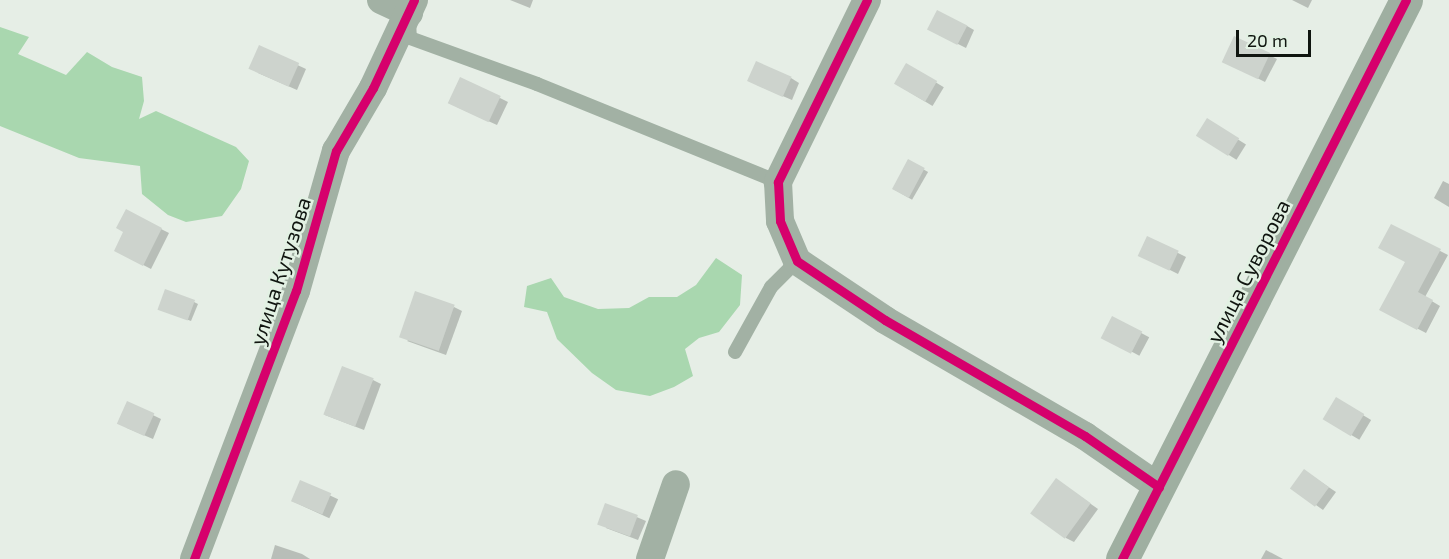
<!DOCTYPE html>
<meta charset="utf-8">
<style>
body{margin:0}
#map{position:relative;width:1449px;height:559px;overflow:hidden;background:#e6eee6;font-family:"Exo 2",sans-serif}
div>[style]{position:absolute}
.forest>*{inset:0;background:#a9d7af}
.shadow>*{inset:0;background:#0003;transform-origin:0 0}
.building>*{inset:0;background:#cdd3cd;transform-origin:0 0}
.lane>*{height:14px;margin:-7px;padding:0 7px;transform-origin:7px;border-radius:7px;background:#a2b1a4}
.street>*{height:28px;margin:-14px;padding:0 14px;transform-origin:14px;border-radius:14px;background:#a2b1a4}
.secondary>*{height:33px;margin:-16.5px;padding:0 16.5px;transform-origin:16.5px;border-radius:16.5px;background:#9fafa1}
.cycleway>*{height:9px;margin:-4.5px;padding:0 4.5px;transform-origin:4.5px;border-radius:4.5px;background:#d6006c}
span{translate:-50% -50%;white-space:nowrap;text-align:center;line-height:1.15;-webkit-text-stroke:5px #e2f1e3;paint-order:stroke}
.street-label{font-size:21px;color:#101510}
.scale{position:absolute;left:1236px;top:30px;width:75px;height:27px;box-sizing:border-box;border:3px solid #101510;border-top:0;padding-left:8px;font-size:18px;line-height:21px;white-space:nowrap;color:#101510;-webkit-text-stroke:4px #e2f1e3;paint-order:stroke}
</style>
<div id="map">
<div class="forest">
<i style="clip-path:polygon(0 27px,29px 37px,18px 54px,66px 75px,87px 52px,112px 67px,142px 77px,144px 101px,139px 119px,156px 111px,236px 147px,249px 161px,241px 189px,222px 216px,186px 222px,168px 215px,142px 194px,140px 166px,79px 158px,0 126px)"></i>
<i style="clip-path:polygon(716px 258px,742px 275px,740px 305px,719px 332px,699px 338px,685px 349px,693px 376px,674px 387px,650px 396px,616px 390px,592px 373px,557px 339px,547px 312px,524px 307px,527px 286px,551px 278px,564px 297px,598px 309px,629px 308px,649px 297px,677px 297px,696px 285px)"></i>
</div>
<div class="shadow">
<i style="clip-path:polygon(510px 0,533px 0,530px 8px)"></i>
<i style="clip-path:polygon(1292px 0,1312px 0,1308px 8px)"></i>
<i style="clip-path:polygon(967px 26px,974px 30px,966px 48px,936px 33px)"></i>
<i style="clip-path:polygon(259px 47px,306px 69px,297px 90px,258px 73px)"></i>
<i style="clip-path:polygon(1269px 55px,1277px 59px,1265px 82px,1231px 65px)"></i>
<i style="left:907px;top:65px;width:43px;height:22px;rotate:31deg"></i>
<i style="clip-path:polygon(791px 78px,799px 83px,792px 100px,757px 85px)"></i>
<i style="clip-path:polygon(500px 98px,508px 102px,497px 125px,457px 107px)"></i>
<i style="left:1207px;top:120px;width:46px;height:18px;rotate:32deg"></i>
<i style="left:909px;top:161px;width:22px;height:32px;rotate:30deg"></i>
<i style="clip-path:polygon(1443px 181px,1449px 184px,1449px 207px,1434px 198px)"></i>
<i style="clip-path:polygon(1391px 226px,1448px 255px,1425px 297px,1440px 306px,1426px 333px,1389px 314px,1407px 262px)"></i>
<i style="clip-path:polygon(161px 229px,169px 233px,151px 269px,124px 255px)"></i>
<i style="clip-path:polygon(1148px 238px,1186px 257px,1178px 274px,1148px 259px)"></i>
<i style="clip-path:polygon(194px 302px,198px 304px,191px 321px,162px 310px)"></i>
<i style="clip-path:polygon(454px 307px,462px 311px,446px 355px,407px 341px)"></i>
<i style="left:1113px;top:318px;width:41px;height:21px;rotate:28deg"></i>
<i style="clip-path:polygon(373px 380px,381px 384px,364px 430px,325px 415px)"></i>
<i style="left:1336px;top:399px;width:41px;height:23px;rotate:31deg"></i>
<i style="clip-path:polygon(128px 403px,161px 419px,153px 439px,127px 428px)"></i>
<i style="clip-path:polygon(1312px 476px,1336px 492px,1323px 510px,1316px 505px)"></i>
<i style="left:301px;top:482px;width:41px;height:21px;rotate:25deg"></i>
<i style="clip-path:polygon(1064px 485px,1098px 509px,1074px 542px,1066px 538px)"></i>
<i style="clip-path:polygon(606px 504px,646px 521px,638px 540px,606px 528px)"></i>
<i style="clip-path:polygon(275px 545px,302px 554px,310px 559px,271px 559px)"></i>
<i style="clip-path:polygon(1266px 550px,1283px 559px,1261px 559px)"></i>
</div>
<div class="building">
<i style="left:937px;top:10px;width:34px;height:22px;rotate:27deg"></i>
<i style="left:1234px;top:36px;width:40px;height:29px;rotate:25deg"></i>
<i style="left:259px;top:45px;width:44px;height:26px;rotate:24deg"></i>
<i style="left:756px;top:61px;width:39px;height:22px;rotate:24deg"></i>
<i style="left:906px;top:63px;width:36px;height:24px;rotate:30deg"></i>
<i style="left:460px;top:77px;width:45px;height:29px;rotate:25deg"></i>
<i style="left:1207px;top:118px;width:38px;height:21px;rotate:32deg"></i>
<i style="left:908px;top:159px;width:19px;height:34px;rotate:28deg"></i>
<i style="clip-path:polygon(126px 209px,162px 228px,143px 266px,114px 251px,123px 232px,116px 228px)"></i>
<i style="clip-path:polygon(1391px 224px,1441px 249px,1418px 292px,1433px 300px,1417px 330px,1379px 310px,1405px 262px,1378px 248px)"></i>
<i style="left:1147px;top:236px;width:35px;height:22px;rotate:25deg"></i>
<i style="left:165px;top:289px;width:32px;height:22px;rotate:20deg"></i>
<i style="left:415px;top:291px;width:42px;height:49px;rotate:19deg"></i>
<i style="left:1112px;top:316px;width:34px;height:25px;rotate:27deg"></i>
<i style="left:342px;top:366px;width:34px;height:52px;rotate:21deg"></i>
<i style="left:1336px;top:397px;width:33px;height:26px;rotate:31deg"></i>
<i style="left:127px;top:401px;width:30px;height:25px;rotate:24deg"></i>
<i style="left:1304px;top:469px;width:31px;height:24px;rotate:36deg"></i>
<i style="left:1056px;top:478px;width:43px;height:44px;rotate:36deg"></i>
<i style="left:300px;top:480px;width:34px;height:23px;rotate:23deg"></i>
<i style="left:605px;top:503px;width:35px;height:23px;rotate:20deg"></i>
</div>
<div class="lane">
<i style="left:409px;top:21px;width:17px;rotate:87deg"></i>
<i style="left:410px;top:38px;width:135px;rotate:19.9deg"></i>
<i style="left:537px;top:84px;width:260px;rotate:22.1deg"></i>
<i style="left:735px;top:352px;width:74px;rotate:-61deg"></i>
<i style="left:771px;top:287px;width:37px;rotate:-45deg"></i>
</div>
<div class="street">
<i style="left:381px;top:0;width:31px;rotate:25deg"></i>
<i style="left:867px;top:0;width:203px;rotate:116.1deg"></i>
<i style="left:778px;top:182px;width:39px;rotate:87deg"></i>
<i style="left:780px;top:221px;width:43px;rotate:67deg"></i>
<i style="left:797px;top:261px;width:106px;rotate:33.8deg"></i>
<i style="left:885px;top:320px;width:231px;rotate:30.1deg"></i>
<i style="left:1085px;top:436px;width:90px;rotate:34.6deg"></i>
<i style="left:194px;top:559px;width:287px;rotate:-69.2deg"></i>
<i style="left:296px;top:291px;width:146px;rotate:-74.1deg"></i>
<i style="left:336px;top:151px;width:73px;rotate:-59.6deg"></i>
<i style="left:373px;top:88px;width:97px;rotate:-65deg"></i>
<i style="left:650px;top:559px;width:79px;rotate:-70.9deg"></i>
</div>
<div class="secondary">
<i style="left:1122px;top:559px;width:627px;rotate:-63.07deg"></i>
</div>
<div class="cycleway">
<i style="left:867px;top:0;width:203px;rotate:116.1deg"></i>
<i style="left:778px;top:182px;width:39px;rotate:87deg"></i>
<i style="left:780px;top:221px;width:43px;rotate:67deg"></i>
<i style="left:797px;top:261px;width:106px;rotate:33.8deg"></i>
<i style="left:885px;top:320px;width:231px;rotate:30.1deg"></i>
<i style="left:1085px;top:436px;width:90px;rotate:34.6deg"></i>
<i style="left:194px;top:559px;width:287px;rotate:-69.2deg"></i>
<i style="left:296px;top:291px;width:146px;rotate:-74.1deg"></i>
<i style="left:336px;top:151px;width:73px;rotate:-59.6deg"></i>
<i style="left:373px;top:88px;width:97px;rotate:-65deg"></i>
<i style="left:1122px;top:559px;width:627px;rotate:-63.07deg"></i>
</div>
<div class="street-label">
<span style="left:280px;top:271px;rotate:-72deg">улица Кутузова</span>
<span style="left:1248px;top:271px;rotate:-63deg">улица Суворова</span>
</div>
<div class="scale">20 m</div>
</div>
